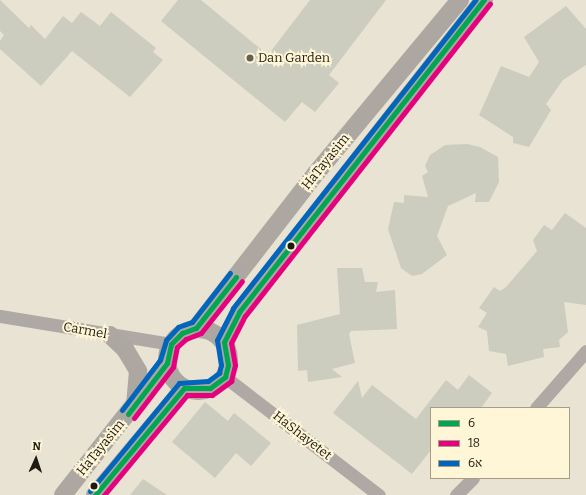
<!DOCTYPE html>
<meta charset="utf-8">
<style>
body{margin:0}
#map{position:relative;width:586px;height:495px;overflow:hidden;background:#e8e3d3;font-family:Bitter,serif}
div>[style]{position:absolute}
.building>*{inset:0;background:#ccccbf}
.street>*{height:13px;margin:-6.5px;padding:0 6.5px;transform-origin:6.5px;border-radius:6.5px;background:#aea9a4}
.secondary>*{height:18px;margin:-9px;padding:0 9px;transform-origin:9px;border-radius:9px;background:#aca8a1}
.secondary>.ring{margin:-9px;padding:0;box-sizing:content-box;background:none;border:18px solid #aca8a1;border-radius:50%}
.bus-1>*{height:5px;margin:-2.5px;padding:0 2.5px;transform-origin:2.5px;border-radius:2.5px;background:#00a651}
.bus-2>*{height:5px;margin:-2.5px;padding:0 2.5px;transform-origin:2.5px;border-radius:2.5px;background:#e5007d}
.bus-3>*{height:5px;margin:-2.5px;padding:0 2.5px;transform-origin:2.5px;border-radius:2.5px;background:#0065bd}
.dots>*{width:11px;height:11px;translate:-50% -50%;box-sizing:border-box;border:2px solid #fff5d7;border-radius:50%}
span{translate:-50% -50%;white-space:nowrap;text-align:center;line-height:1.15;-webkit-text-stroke:4px #fff5d7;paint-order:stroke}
.poi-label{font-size:13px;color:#1e1a0f}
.left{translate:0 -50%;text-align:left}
.street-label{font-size:13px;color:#1e1a0f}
.legend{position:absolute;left:430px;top:407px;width:140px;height:72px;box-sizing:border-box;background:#fff5d7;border:1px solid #a59d87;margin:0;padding:5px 7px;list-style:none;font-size:12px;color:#1e1a0f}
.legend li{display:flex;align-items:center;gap:8px;height:20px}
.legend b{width:20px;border:1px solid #a59d87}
.north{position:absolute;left:16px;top:439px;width:40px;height:40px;-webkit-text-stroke:3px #fff5d7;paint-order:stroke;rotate:3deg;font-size:11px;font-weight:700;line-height:16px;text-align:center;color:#1e1a0f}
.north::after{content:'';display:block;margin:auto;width:14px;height:18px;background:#1e1a0f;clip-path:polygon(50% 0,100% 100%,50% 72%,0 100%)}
</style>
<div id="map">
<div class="building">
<i style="clip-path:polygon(0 0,29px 28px,31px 25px,45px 39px,63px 16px,72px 23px,81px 12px,100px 26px,111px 12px,156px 48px,153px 52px,163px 60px,130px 97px,72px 51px,41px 86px,0 49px,0 41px,4px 35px,0 31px)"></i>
<i style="clip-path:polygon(178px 0,201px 0,268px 55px,310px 0,386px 0,329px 75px,339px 83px,315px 112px,302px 102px,285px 122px,161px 21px)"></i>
<i style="clip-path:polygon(566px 6px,586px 29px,586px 65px,563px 80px,546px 104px,551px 110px,529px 147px,513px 143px,513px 137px,479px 115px,501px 66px,529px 77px,539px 62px,524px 37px)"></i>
<i style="clip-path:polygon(467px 144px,480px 147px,498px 157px,499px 182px,489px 202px,475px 202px,476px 193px,448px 206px,437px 236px,447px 255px,422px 274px,412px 276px,401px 268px,388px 229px,394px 202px,404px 203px,404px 195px,428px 197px,422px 176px,428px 172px,425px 166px,430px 155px,445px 145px)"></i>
<i style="clip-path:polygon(565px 213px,586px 228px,586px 305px,564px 302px,568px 332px,559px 340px,560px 347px,543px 349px,544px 357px,508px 366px,506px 354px,489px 351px,487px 331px,478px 327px,487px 313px,479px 308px,494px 287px,500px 291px,506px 287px,537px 251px,533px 240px,544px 225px,552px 230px)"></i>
<i style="clip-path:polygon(337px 268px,362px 268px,365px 282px,378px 282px,376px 292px,395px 290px,397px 329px,351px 331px,349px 334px,355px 363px,332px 369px,342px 377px,308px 382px,307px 370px,298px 371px,297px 325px,340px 314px)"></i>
<i style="clip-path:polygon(469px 375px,492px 393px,481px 408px,431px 408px,431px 450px,412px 474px,333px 413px,358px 381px,362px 398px,372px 385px,416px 419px,446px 380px,458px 390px)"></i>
<i style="clip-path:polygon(205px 402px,228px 421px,234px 413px,271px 443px,251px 466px,236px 453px,215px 478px,172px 442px)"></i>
<i style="clip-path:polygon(143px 479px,167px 495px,130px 495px)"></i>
</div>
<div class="street">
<i style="left:0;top:316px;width:173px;rotate:9.3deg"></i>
<i style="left:225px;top:377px;width:194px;rotate:37.5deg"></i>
<i style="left:536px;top:408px;width:76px;rotate:-48.7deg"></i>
<i style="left:456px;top:495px;width:24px;rotate:-45deg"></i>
</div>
<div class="secondary">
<i style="left:196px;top:328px;width:197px;rotate:-52.2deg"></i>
<i style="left:317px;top:172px;width:224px;rotate:-50.3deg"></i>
<i class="ring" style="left:167px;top:329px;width:44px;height:44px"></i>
<i style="left:110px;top:335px;width:21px;rotate:43deg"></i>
<i style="left:125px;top:349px;width:26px;rotate:59deg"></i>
<i style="left:138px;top:371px;width:35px;rotate:95deg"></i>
<i style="left:224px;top:342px;width:34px;rotate:-63deg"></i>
<i style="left:239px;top:312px;width:397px;rotate:-51.9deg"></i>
<i style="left:63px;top:495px;width:168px;rotate:-51.8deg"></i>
<i style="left:95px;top:495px;width:139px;rotate:-50.2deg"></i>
</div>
<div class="bus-1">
<i style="left:128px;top:414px;width:64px;rotate:-52.6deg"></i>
<i style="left:167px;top:363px;width:19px;rotate:-78deg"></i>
<i style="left:171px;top:344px;width:16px;rotate:-45deg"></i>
<i style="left:182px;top:333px;width:15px;rotate:-20deg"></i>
<i style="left:196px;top:328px;width:65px;rotate:-51.9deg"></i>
<i style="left:95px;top:495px;width:139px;rotate:-50.2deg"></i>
<i style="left:184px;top:388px;width:26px"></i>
<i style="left:210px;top:388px;width:19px;rotate:-36deg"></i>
<i style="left:225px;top:377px;width:12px;rotate:-76deg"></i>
<i style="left:228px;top:365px;width:23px;rotate:-100deg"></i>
<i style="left:224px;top:342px;width:34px;rotate:-63deg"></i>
<i style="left:239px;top:312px;width:397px;rotate:-51.9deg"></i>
</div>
<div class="bus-2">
<i style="left:134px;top:418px;width:64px;rotate:-52.6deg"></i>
<i style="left:173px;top:367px;width:20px;rotate:-79deg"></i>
<i style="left:177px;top:347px;width:12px;rotate:-42deg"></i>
<i style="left:186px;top:339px;width:16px;rotate:-22deg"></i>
<i style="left:201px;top:333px;width:66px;rotate:-51.7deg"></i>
<i style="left:104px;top:495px;width:130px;rotate:-50.3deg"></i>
<i style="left:187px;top:395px;width:25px"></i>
<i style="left:212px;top:395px;width:24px;rotate:-36deg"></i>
<i style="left:231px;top:381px;width:16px;rotate:-76deg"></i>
<i style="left:235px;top:365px;width:22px;rotate:-100deg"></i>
<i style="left:231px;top:343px;width:30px;rotate:-63deg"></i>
<i style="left:245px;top:316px;width:397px;rotate:-51.9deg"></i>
</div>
<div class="bus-3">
<i style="left:122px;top:410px;width:63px;rotate:-52.8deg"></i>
<i style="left:160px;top:360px;width:21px;rotate:-73deg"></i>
<i style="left:166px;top:340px;width:18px;rotate:-47deg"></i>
<i style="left:178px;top:327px;width:15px;rotate:-20deg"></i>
<i style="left:192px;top:322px;width:62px;rotate:-52.2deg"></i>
<i style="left:90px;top:491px;width:140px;rotate:-50.5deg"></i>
<i style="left:179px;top:383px;width:29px;rotate:-4deg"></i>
<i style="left:208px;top:381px;width:14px;rotate:-36deg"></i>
<i style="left:219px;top:373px;width:8px;rotate:-76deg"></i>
<i style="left:221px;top:365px;width:25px;rotate:-99deg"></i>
<i style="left:217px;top:340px;width:36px;rotate:-63deg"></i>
<i style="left:233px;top:308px;width:392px;rotate:-51.8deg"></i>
</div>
<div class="dots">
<i style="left:250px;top:58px;background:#656054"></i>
<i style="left:291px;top:246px;background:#1e1a0f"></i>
<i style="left:94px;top:486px;background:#1e1a0f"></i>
</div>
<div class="poi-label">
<span class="left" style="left:258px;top:58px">Dan Garden</span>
</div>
<div class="street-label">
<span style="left:326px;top:162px;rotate:-51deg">HaTayasim</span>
<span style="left:85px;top:331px;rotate:10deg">Carmel</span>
<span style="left:302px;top:436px;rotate:38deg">HaShayetet</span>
<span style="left:101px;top:448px;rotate:-51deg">HaTayasim</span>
</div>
<ul class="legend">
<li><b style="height:5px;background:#00a651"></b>6</li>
<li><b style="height:5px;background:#e5007d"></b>18</li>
<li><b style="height:5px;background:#0065bd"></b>6א</li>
</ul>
<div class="north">N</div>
</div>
